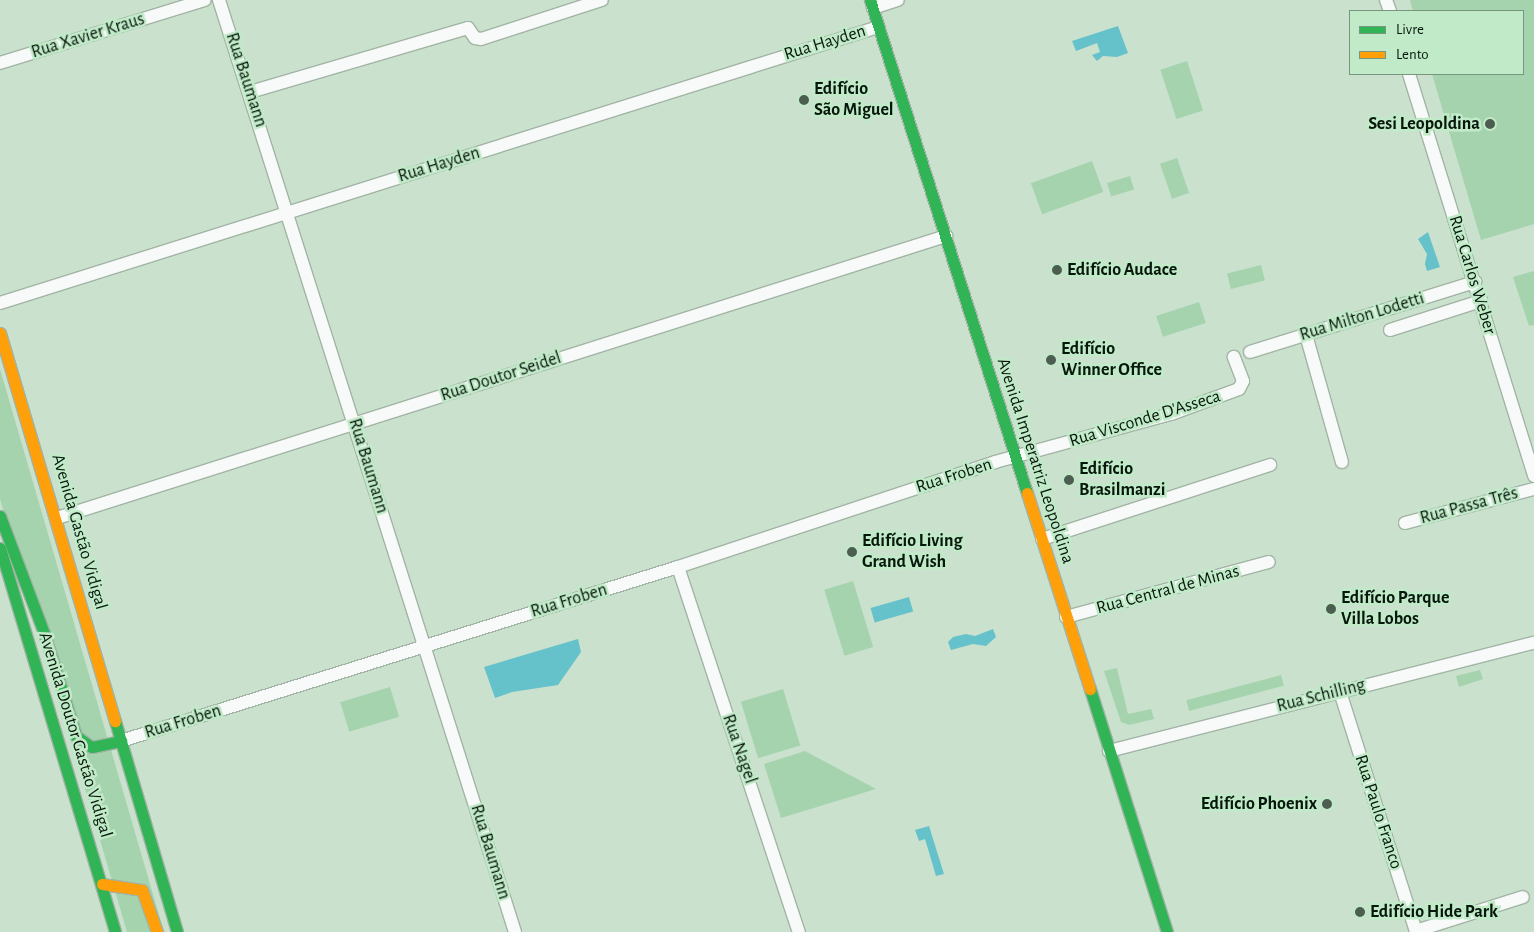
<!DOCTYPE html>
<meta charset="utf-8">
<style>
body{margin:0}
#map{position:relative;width:1534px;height:932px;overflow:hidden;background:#cae1ce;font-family:"Alegreya Sans",sans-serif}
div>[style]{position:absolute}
.green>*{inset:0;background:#a5d3ae;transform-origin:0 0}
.water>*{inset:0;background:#65c2ca;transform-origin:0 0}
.roads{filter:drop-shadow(1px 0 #a2b4a5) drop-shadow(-1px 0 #a2b4a5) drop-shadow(0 1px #a2b4a5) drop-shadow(0 -1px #a2b4a5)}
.street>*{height:12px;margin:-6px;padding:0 6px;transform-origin:6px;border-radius:6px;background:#f7faf8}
.fast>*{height:11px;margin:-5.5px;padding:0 5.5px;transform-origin:5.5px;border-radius:5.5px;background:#30b455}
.slow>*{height:11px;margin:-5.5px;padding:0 5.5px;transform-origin:5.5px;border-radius:5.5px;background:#ff9f0a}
.dots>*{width:14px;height:14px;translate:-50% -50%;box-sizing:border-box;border:2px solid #c1eac8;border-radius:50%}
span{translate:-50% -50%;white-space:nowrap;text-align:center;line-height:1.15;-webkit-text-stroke:5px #c1eac8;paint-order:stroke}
.street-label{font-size:18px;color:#08170c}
.poi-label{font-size:18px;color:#08170c;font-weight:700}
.left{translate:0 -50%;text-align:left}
.right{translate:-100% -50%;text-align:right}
.legend{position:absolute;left:1349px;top:10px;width:175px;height:65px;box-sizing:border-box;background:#c1eac8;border:1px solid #77967d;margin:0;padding:6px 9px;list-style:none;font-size:15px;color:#08170c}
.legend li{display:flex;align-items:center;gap:10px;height:25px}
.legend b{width:25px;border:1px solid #77967d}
</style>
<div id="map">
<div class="green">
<i style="clip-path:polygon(1410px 0,1534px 0,1534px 224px,1481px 240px,1432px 74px,1523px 74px,1523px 11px,1413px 11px)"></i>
<i style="left:1187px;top:61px;width:52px;height:28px;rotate:72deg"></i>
<i style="left:1177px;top:158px;width:37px;height:18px;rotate:71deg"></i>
<i style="left:1092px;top:161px;width:33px;height:65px;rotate:70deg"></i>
<i style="left:1130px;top:176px;width:14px;height:24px;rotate:73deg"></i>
<i style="left:1261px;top:265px;width:16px;height:35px;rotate:76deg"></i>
<i style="clip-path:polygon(1534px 271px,1534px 325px,1529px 326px,1513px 277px)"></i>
<i style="left:1199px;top:302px;width:22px;height:45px;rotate:72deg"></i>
<i style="clip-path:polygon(0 369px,164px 932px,127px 932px,0 499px)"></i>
<i style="left:853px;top:581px;width:69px;height:30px;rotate:73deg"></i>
<i style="clip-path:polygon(1117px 668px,1128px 714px,1151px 709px,1154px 719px,1129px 725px,1121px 722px,1104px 671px)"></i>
<i style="clip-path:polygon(1480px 670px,1483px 679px,1459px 687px,1456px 676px)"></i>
<i style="left:1281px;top:675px;width:11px;height:98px;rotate:75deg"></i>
<i style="left:390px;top:687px;width:31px;height:52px;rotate:73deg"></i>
<i style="left:783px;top:689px;width:59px;height:44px;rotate:73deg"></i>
<i style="clip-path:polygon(805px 751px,876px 789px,781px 818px,764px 764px)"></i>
</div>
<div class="water">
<i style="clip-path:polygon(1118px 26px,1128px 53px,1117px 57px,1103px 56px,1097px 61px,1092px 55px,1100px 52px,1097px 43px,1076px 51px,1072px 41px)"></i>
<i style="clip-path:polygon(1428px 232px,1440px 267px,1427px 271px,1425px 264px,1427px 254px,1418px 239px)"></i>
<i style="left:909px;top:597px;width:15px;height:40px;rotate:74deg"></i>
<i style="clip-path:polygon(993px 629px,996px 637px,986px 646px,973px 644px,951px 650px,948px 642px,953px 637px,966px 634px,975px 636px)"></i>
<i style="clip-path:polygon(578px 639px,581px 652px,558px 685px,512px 692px,495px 698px,484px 667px)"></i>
<i style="clip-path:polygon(929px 826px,944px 874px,936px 876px,925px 839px,919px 841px,915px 830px)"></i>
</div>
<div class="roads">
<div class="street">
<i style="left:219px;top:0;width:978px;rotate:72.38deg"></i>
<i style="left:1386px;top:0;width:12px;rotate:70deg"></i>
<i style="left:873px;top:8px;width:26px;rotate:-18deg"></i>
<i style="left:0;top:63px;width:214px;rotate:-17.1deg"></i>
<i style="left:1409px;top:74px;width:421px;rotate:72.7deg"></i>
<i style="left:250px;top:92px;width:227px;rotate:-16.4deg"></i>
<i style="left:468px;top:28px;width:12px;rotate:55deg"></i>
<i style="left:475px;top:38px;width:6px;rotate:9deg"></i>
<i style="left:481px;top:39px;width:127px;rotate:-17.9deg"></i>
<i style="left:0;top:303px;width:920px;rotate:-17.45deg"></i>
<i style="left:1390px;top:330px;width:96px;rotate:-17.7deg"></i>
<i style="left:1306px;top:335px;width:132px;rotate:74.2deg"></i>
<i style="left:1250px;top:352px;width:236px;rotate:-17.3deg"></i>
<i style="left:57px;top:518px;width:933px;rotate:-17.6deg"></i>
<i style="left:1405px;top:523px;width:133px;rotate:-14.8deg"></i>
<i style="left:1042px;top:539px;width:240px;rotate:-18deg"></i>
<i style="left:678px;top:567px;width:385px;rotate:71.7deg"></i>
<i style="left:1066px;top:617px;width:210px;rotate:-15.2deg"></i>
<i style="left:1340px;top:692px;width:252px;rotate:72.4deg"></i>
<i style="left:121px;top:741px;width:584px;rotate:-17.35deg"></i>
<i style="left:678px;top:567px;width:334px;rotate:-18.3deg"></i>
<i style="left:995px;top:462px;width:182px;rotate:-15.3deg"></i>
<i style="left:1171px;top:414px;width:72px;rotate:-20.2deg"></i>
<i style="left:1239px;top:389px;width:9px;rotate:-63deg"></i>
<i style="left:1243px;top:381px;width:26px;rotate:-111deg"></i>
<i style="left:1109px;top:751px;width:439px;rotate:-14.3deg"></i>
<i style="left:1416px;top:931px;width:112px;rotate:-17.6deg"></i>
</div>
<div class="fast">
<i style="left:870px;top:0;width:517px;rotate:72.34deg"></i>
<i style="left:0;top:516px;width:125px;rotate:69.4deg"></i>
<i style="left:44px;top:633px;width:108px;rotate:72.7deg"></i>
<i style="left:76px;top:736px;width:19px;rotate:35deg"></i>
<i style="left:92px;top:747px;width:30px;rotate:-12deg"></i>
<i style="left:0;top:548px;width:401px;rotate:73.3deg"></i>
<i style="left:1090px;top:689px;width:255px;rotate:72.4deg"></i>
<i style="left:115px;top:721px;width:220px;rotate:73.6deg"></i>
</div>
<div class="slow">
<i style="left:0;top:333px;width:405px;rotate:73.5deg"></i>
<i style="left:1027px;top:493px;width:206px;rotate:72.2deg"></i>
<i style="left:102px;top:884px;width:40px;rotate:8.5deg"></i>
<i style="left:142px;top:890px;width:45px;rotate:70.3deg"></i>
</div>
</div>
<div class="dots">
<i style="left:804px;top:100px;background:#4c5e50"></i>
<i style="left:1490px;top:124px;background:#4c5e50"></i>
<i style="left:1057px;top:270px;background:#4c5e50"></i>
<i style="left:1051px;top:360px;background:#4c5e50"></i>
<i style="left:1069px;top:480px;background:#4c5e50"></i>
<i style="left:852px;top:552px;background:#4c5e50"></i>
<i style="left:1331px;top:609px;background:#4c5e50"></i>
<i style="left:1327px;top:804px;background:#4c5e50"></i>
<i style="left:1360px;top:912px;background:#4c5e50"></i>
</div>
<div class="street-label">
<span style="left:88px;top:36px;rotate:-17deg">Rua Xavier Kraus</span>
<span style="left:825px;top:43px;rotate:-17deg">Rua Hayden</span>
<span style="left:246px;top:80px;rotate:72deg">Rua Baumann</span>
<span style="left:439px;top:165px;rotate:-17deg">Rua Hayden</span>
<span style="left:1472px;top:275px;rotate:73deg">Rua Carlos Weber</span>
<span style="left:1362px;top:317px;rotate:-17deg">Rua Milton Lodetti</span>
<span style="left:501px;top:377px;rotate:-18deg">Rua Doutor Seidel</span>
<span style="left:1145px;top:419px;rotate:-17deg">Rua Visconde D'Asseca</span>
<span style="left:1035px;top:461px;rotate:72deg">Avenida Imperatriz Leopoldina</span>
<span style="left:368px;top:466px;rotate:73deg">Rua Baumann</span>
<span style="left:954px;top:476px;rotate:-18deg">Rua Froben</span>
<span style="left:1469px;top:506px;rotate:-15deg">Rua Passa Três</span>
<span style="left:79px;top:532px;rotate:74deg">Avenida Gastão Vidigal</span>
<span style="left:1168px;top:590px;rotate:-15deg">Rua Central de Minas</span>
<span style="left:569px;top:601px;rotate:-17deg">Rua Froben</span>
<span style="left:1321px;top:696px;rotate:-14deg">Rua Schilling</span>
<span style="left:183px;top:722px;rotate:-17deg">Rua Froben</span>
<span style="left:75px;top:735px;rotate:73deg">Avenida Doutor Gastão Vidigal</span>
<span style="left:739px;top:749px;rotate:71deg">Rua Nagel</span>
<span style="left:1378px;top:812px;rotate:72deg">Rua Paulo Franco</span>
<span style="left:490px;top:852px;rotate:73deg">Rua Baumann</span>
</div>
<div class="poi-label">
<span class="left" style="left:814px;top:100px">Edifício<br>São Miguel</span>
<span class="right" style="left:1480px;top:124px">Sesi Leopoldina</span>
<span class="left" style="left:1067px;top:270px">Edifício Audace</span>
<span class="left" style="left:1061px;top:360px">Edifício<br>Winner Office</span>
<span class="left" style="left:1079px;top:480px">Edifício<br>Brasilmanzi</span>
<span class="left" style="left:862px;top:552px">Edifício Living<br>Grand Wish</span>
<span class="left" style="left:1341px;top:609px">Edifício Parque<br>Villa Lobos</span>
<span class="right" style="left:1317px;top:804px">Edifício Phoenix</span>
<span class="left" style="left:1370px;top:912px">Edifício Hide Park</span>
</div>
<ul class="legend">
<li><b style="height:6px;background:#30b455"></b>Livre</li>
<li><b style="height:6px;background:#ff9f0a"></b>Lento</li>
</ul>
</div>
